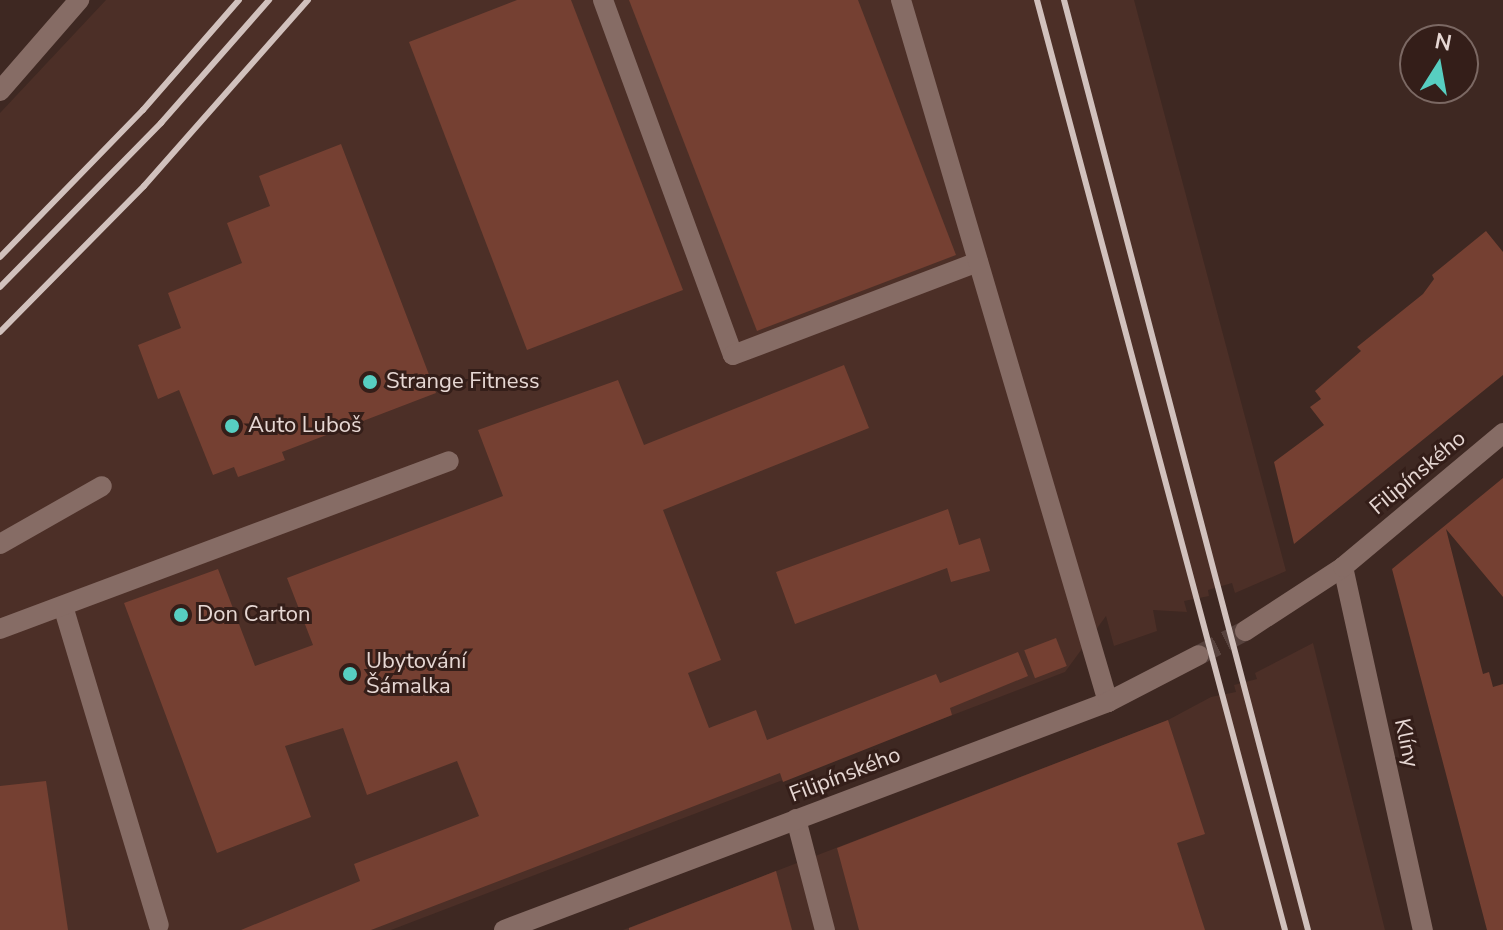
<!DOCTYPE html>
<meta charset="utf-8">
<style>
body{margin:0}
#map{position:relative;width:1503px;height:930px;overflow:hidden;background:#3e2822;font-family:"Nunito Sans",sans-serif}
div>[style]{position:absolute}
.built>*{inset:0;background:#4c2f27}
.building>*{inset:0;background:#754032;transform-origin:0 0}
.minor-tunnel>*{height:20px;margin-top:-10px;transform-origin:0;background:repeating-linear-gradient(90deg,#57423d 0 20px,transparent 0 30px)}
.minor>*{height:20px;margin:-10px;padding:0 10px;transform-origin:10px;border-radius:10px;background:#866c65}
.rail>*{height:6px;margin:-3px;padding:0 3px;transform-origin:3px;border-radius:3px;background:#d1c1bd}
.dots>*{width:22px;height:22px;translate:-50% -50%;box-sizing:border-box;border:4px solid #341e19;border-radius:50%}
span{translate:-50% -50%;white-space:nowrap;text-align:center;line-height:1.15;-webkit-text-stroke:6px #341e19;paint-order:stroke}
.poi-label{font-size:22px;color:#e6d7d3}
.left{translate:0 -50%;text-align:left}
.street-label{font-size:22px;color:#e6d7d3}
.north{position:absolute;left:1399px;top:24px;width:80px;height:80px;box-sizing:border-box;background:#341e19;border:2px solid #7b6863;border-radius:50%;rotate:11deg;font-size:22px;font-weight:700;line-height:32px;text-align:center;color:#e6d7d3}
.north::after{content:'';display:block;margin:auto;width:28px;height:36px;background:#57cec1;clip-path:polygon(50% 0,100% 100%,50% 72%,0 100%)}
</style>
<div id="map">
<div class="built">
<i style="clip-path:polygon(106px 0,1134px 0,1286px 571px,1235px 593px,1232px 583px,1208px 590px,1209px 596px,1184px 601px,1187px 612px,1153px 610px,1157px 631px,1114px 646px,1106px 616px,1065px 672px,391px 930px,0 930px,0 113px)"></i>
<i style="clip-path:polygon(1313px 643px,1385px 930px,623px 930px,1168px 720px,1211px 697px,1236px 692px,1234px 685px,1257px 679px,1255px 673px)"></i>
</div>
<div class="building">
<i style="clip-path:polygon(517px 0,571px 0,683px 290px,527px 350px,409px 42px)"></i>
<i style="clip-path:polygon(629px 0,858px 0,956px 255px,757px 331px)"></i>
<i style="clip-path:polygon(341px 144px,436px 393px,282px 452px,285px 460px,238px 477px,234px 467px,213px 475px,179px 390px,158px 399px,138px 345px,181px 328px,168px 293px,242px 263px,227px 223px,270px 206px,259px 176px)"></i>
<i style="clip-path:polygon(1486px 231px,1503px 252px,1503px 375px,1294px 544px,1274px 462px,1324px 425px,1310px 407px,1321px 399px,1315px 391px,1361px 351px,1357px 347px,1423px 294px,1434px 279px,1432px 275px)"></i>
<i style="clip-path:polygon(844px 365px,869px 428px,663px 510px,721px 660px,688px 673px,709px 728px,756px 710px,767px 740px,936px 674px,940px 683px,1018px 652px,1028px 676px,950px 708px,952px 715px,783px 782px,780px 773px,371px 930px,241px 930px,360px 881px,354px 864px,479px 816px,457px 761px,367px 795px,343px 728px,285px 746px,311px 817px,217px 853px,124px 603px,218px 569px,255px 666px,313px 645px,287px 578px,503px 496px,478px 430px,618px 380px,644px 445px)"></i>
<i style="clip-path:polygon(1503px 478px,1503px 597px,1446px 529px,1483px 674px,1489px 672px,1493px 687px,1503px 684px,1503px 930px,1487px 930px,1392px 569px)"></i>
<i style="clip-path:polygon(948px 509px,959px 545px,980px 538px,990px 571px,951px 582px,947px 568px,795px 624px,776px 572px)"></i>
<i style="left:1056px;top:638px;width:30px;height:34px;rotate:69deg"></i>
<i style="clip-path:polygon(1168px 720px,1205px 834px,1177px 843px,1205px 930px,859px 930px,837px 848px)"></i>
<i style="clip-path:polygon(46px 781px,68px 930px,0 930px,0 786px)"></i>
<i style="clip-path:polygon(776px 871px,792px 930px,629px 930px,629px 928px)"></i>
</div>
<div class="minor-tunnel">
<i style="left:1199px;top:655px;width:52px;rotate:-27.6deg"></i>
</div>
<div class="minor">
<i style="left:603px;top:0;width:378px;rotate:69.9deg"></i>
<i style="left:733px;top:355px;width:262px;rotate:-20.8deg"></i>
<i style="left:901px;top:0;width:732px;rotate:73.57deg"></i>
<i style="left:0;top:91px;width:121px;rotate:-49deg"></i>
<i style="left:0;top:544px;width:117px;rotate:-29.6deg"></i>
<i style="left:1343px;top:567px;width:372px;rotate:77.6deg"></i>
<i style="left:63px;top:606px;width:333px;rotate:73.3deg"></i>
<i style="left:0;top:629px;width:479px;rotate:-20.5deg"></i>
<i style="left:1245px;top:631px;width:117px;rotate:-33.1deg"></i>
<i style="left:1343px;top:567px;width:209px;rotate:-39.9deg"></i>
<i style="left:796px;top:819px;width:115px;rotate:75.4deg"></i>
<i style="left:504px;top:930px;width:646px;rotate:-20.68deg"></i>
<i style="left:1108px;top:702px;width:102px;rotate:-27.3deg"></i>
</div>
<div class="rail">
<i style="left:1037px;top:0;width:962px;rotate:75.07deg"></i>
<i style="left:1064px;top:0;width:961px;rotate:75.3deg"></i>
<i style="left:0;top:257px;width:205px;rotate:-45.8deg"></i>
<i style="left:143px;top:110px;width:146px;rotate:-48.9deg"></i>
<i style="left:0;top:287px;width:230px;rotate:-45.5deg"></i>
<i style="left:161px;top:123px;width:164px;rotate:-48.7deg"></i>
<i style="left:0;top:332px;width:205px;rotate:-45.4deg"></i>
<i style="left:144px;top:186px;width:248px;rotate:-48.6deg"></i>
</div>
<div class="dots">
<i style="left:370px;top:382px;background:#57cec1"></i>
<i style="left:232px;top:426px;background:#57cec1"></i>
<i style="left:181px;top:615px;background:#57cec1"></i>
<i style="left:350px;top:674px;background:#57cec1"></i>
</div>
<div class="poi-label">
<span class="left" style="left:386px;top:382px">Strange Fitness</span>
<span class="left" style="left:248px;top:426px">Auto Luboš</span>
<span class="left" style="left:197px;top:615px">Don Carton</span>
<span class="left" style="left:366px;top:674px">Ubytování<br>Šámalka</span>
</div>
<div class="street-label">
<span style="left:1418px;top:473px;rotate:-40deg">Filipínského</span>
<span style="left:1406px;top:743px;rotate:78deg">Klíny</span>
<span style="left:845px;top:775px;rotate:-21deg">Filipínského</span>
</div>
<div class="north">N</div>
</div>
